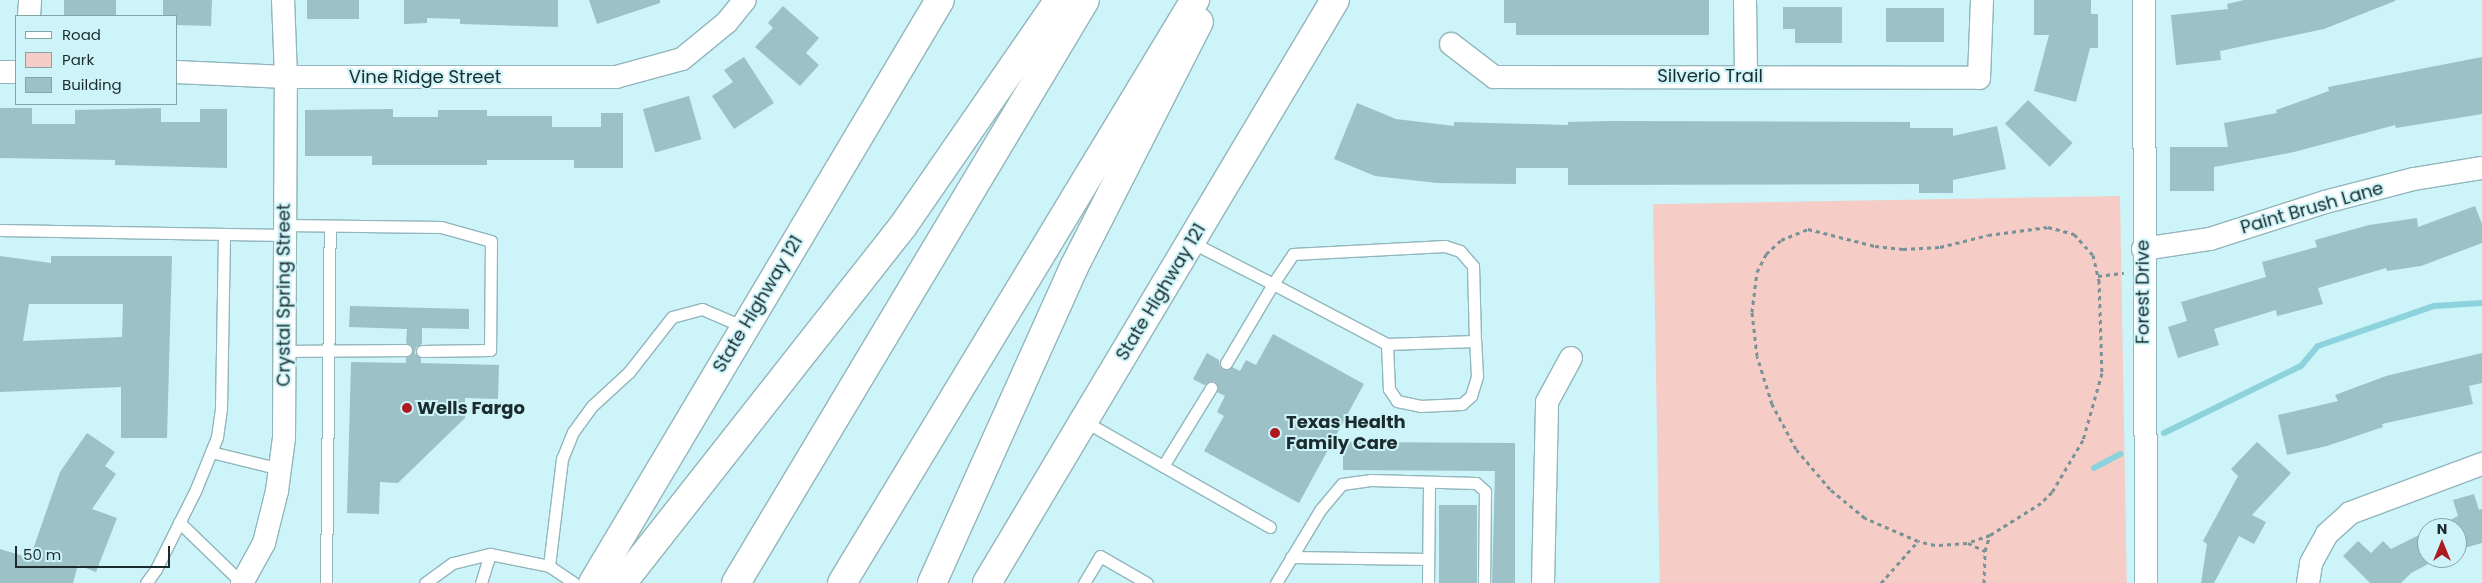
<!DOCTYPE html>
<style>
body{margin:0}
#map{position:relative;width:2482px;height:583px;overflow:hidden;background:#cdf4f9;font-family:Poppins,sans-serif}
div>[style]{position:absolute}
.green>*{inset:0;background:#f6ccc7;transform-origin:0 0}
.stream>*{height:6px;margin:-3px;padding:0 3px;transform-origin:3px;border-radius:3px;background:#8dd3dd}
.building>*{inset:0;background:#9cc1c7;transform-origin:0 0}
.path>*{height:3px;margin-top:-1.5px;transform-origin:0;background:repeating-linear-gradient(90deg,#789397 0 4px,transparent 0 8px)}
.roads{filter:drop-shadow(1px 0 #92b6bc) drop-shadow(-1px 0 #92b6bc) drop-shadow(0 1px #92b6bc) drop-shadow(0 -1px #92b6bc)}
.lane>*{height:11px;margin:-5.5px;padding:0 5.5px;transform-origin:5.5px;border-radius:5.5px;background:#fff}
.street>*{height:22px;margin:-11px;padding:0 11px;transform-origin:11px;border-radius:11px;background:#fff}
.secondary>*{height:28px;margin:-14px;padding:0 14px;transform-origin:14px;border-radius:14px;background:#fff}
.highway>*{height:28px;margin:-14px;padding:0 14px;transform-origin:14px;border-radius:14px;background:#fff}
.dots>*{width:14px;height:14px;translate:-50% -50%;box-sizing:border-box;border:2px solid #cdf4f9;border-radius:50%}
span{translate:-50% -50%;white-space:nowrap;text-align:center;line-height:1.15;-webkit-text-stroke:4px #cdf4f9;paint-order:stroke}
.street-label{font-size:18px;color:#1c2b2d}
.poi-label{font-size:18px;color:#1c2b2d;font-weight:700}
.left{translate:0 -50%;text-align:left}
.legend{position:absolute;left:15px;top:15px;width:162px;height:90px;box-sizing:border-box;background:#cdf4f9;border:1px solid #86a4a7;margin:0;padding:6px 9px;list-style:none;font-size:15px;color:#1c2b2d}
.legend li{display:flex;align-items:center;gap:10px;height:25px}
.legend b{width:25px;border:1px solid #86a4a7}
.north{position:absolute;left:2417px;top:518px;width:50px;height:50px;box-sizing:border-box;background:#cdf4f9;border:1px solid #86a4a7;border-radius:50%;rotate:0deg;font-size:14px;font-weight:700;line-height:20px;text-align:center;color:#1c2b2d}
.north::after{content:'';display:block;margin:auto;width:18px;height:22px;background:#ad1a1f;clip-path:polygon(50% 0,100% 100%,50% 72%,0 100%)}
.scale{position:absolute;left:15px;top:546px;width:155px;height:22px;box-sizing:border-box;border:2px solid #1c2b2d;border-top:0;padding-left:6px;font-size:15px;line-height:18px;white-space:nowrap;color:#1c2b2d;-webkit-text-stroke:4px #cdf4f9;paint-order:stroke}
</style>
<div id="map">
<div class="green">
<i style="left:2120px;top:196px;width:387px;height:467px;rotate:89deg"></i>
</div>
<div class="stream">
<i style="left:2164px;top:433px;width:153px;rotate:-26.1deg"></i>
<i style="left:2301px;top:366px;width:26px;rotate:-50deg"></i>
<i style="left:2318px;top:346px;width:123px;rotate:-19deg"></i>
<i style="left:2434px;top:306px;width:48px;rotate:-3.6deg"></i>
<i style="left:2094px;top:468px;width:30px;rotate:-28deg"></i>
</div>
<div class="building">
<i style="left:64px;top:0;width:52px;height:16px"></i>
<i style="clip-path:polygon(163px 0,212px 0,211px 26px,176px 25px,176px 16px,163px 16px)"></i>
<i style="left:307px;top:0;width:52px;height:19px"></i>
<i style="clip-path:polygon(404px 0,558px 0,558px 27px,460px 24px,460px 19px,427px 18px,427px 23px,404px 24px)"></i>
<i style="clip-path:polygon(589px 0,660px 0,660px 3px,597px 24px)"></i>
<i style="clip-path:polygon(1504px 0,1709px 0,1709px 35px,1516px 35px,1516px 23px,1504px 23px)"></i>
<i style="clip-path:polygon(2034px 0,2091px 0,2091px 14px,2098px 14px,2098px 48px,2090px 48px,2076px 102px,2034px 91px,2049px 35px,2034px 35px)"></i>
<i style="clip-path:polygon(2244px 0,2395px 0,2395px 1px,2324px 29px,2220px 51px,2221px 60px,2176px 65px,2171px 15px,2228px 9px,2227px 4px)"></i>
<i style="clip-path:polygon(783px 6px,819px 38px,806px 53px,819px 65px,800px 86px,755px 47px,773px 28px,768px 23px)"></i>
<i style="clip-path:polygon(1783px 7px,1842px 7px,1842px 43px,1795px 43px,1795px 29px,1783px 29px)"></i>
<i style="left:1886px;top:8px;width:58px;height:34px"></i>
<i style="clip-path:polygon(744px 57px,774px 103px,734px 129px,712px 96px,733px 82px,724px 70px)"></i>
<i style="clip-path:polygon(2482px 57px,2482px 114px,2396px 128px,2395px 125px,2294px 152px,2214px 167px,2214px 191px,2170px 191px,2170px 147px,2228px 147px,2224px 123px,2277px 113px,2276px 110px,2329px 91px,2328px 87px)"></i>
<i style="left:689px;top:96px;width:45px;height:48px;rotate:74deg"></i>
<i style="left:2028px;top:100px;width:62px;height:33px;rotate:44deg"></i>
<i style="clip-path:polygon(1357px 103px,1396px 119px,1454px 126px,1454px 122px,1568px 125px,1568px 122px,1610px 121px,1910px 122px,1910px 128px,1953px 128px,1953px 136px,1997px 126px,2006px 169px,1953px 180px,1953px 193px,1919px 193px,1919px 184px,1568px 185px,1568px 168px,1516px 168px,1516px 184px,1437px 183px,1375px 176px,1334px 159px)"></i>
<i style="clip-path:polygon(0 108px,32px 108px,32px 124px,75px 124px,75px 110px,161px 108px,161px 122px,200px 122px,200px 109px,227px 109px,227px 168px,115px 165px,115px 160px,0 158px)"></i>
<i style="clip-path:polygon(393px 109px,393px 117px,438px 117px,438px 110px,487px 110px,487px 116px,552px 116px,552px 127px,601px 127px,601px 113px,623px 113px,623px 168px,574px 168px,574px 160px,487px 160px,487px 165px,372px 165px,372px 156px,305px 156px,305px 110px)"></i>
<i style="clip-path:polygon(2475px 206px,2482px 224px,2482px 243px,2421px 266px,2387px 271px,2386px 268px,2318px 288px,2323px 304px,2277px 316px,2276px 310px,2214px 329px,2219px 345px,2178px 358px,2168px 327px,2187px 321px,2181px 302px,2266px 277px,2262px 262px,2317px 247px,2315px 240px,2369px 225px,2417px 218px,2418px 227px)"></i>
<i style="clip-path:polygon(evenodd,0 256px,51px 263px,51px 256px,172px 256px,167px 438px,121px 438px,121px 387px,0 392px,0 256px,29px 304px,123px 304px,122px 337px,23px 341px,29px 304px)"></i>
<i style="clip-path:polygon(350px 306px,469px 309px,469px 329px,422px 328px,422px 344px,416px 347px,415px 354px,421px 358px,421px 363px,499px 365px,498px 399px,465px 398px,465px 418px,398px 483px,380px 482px,379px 514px,347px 513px,351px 362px,406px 363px,406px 358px,413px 349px,406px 343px,407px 329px,349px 327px)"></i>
<i style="clip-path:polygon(1273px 334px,1364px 384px,1299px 503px,1204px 451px,1224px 416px,1217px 412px,1225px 396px,1217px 392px,1214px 381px,1204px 385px,1193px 379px,1207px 353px,1219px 360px,1220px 367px,1225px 370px,1232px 367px,1240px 371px,1246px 360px,1256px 365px)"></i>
<i style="clip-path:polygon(2482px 353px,2482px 383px,2469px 386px,2473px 404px,2382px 424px,2383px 427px,2327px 446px,2287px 455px,2278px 415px,2338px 401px,2335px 395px,2386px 376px)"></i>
<i style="clip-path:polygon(87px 433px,115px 452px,105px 466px,116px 474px,92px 509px,117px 518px,96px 572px,78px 565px,73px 583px,0 583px,0 549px,30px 558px,60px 472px)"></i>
<i style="clip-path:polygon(1343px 442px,1515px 443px,1515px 583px,1492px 583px,1495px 471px,1343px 470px)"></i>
<i style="clip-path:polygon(2257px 442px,2291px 473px,2252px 515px,2266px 522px,2254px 544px,2239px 536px,2214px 583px,2201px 583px,2207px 544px,2203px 541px,2238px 476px,2231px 469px)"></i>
<i style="clip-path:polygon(2474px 494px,2479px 510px,2482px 509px,2482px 543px,2457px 550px,2457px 528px,2434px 528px,2458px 516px,2453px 500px)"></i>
<i style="left:1439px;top:505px;width:38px;height:78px"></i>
<i style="clip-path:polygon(2427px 531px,2427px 558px,2440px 558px,2411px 573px,2401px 583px,2370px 583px,2343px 556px,2358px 541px,2371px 553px,2383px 541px,2391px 549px)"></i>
</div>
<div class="path">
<i style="left:2048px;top:227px;width:27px;rotate:15deg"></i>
<i style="left:2074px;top:234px;width:28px;rotate:48deg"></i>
<i style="left:2093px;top:255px;width:26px;rotate:77deg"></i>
<i style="left:2099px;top:280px;width:93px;rotate:88.2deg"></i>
<i style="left:2102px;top:373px;width:70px;rotate:105.8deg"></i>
<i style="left:2083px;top:440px;width:61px;rotate:120.8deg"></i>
<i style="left:2052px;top:492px;width:16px;rotate:135deg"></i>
<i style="left:2041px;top:503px;width:60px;rotate:147.9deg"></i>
<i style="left:1990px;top:535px;width:24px;rotate:161deg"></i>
<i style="left:1967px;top:543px;width:32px;rotate:176deg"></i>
<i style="left:1935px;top:545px;width:17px;rotate:-167deg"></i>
<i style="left:1918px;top:541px;width:58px;rotate:-156.5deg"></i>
<i style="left:1865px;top:518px;width:45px;rotate:-140.4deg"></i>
<i style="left:1830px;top:489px;width:52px;rotate:-130.4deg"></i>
<i style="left:1796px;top:449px;width:51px;rotate:-118.1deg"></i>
<i style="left:1772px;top:404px;width:50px;rotate:-107.4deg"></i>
<i style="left:1757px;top:356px;width:44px;rotate:-96.5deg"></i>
<i style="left:1752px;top:312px;width:40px;rotate:-82.9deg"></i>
<i style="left:1757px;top:272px;width:20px;rotate:-63deg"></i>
<i style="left:1766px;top:254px;width:21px;rotate:-43deg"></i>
<i style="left:1781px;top:240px;width:29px;rotate:-22deg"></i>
<i style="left:1808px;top:229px;width:69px;rotate:14.2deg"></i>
<i style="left:1875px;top:246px;width:28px;rotate:6deg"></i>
<i style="left:1903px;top:249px;width:37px;rotate:-3deg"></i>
<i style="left:1940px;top:247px;width:49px;rotate:-14deg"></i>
<i style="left:1988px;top:235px;width:61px;rotate:-7.6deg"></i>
<i style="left:2098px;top:276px;width:26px;rotate:-7deg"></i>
<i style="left:1968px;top:543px;width:19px;rotate:25deg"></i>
<i style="left:1881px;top:583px;width:56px;rotate:-48.6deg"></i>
<i style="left:1984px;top:583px;width:32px;rotate:-88deg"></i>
<i style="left:1985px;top:551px;width:17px;rotate:-73deg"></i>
</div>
<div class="roads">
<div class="lane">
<i style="left:285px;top:225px;width:156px;rotate:0.7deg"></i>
<i style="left:441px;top:227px;width:52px;rotate:15.6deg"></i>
<i style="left:491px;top:241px;width:109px;rotate:90.5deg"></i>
<i style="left:490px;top:350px;width:68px;rotate:179.2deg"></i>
<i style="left:0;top:230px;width:285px;rotate:1deg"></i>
<i style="left:1191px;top:242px;width:92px;rotate:27.1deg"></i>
<i style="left:1273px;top:284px;width:129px;rotate:27.8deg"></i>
<i style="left:1387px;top:344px;width:88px;rotate:-2deg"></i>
<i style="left:1475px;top:341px;width:75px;rotate:-91.5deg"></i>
<i style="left:1473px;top:266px;width:20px;rotate:-131deg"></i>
<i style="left:1460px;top:251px;width:16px;rotate:-162deg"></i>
<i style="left:1445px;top:246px;width:152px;rotate:177deg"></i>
<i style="left:1293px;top:254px;width:36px;rotate:124deg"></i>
<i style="left:1273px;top:284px;width:92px;rotate:120.7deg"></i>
<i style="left:1387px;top:344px;width:45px;rotate:87.5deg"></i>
<i style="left:1389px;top:389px;width:14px;rotate:56deg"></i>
<i style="left:1397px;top:401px;width:24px;rotate:12deg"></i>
<i style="left:1420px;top:406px;width:42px;rotate:-2.7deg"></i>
<i style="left:1462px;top:404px;width:12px;rotate:-42deg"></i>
<i style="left:1471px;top:396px;width:21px;rotate:-73deg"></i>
<i style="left:1477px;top:376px;width:35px;rotate:-93deg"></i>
<i style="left:284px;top:351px;width:122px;rotate:-0.5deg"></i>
<i style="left:1084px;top:421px;width:214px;rotate:29.7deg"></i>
<i style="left:211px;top:452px;width:71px;rotate:13.8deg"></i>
<i style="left:1163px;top:466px;width:92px;rotate:-58.4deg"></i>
<i style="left:179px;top:522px;width:88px;rotate:44.1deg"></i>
<i style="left:1291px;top:557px;width:137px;rotate:0.8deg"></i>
<i style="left:549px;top:566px;width:108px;rotate:-83.1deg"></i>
<i style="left:562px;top:459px;width:29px;rotate:-68deg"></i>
<i style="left:573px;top:432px;width:32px;rotate:-54deg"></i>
<i style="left:592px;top:406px;width:50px;rotate:-42.6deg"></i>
<i style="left:629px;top:372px;width:70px;rotate:-52deg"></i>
<i style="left:672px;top:317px;width:31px;rotate:-15deg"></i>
<i style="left:702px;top:309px;width:46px;rotate:23.2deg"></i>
<i style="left:146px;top:583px;width:17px;rotate:-54deg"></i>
<i style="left:156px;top:569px;width:89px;rotate:-63.4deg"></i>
<i style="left:196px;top:489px;width:56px;rotate:-68deg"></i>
<i style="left:217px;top:437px;width:29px;rotate:-82deg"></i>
<i style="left:221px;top:408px;width:174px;rotate:-89deg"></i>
<i style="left:326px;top:583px;width:356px;rotate:-89.4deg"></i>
<i style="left:425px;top:583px;width:34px;rotate:-36deg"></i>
<i style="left:453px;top:563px;width:38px;rotate:-14deg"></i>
<i style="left:490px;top:554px;width:60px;rotate:11.5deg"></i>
<i style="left:549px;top:566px;width:30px;rotate:34deg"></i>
<i style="left:481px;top:583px;width:30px;rotate:-73deg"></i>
<i style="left:1084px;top:583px;width:31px;rotate:-59deg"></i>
<i style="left:1100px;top:556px;width:54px;rotate:29.9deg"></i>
<i style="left:1276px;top:583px;width:85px;rotate:-58.9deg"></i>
<i style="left:1320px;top:510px;width:34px;rotate:-50deg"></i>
<i style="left:1342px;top:484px;width:29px;rotate:-8deg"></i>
<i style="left:1371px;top:480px;width:105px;rotate:1.6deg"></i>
<i style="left:1476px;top:483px;width:12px;rotate:42deg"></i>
<i style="left:1485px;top:491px;width:92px;rotate:90.6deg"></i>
<i style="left:1428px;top:583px;width:101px;rotate:-89.4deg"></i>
</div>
<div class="street">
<i style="left:1745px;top:0;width:76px;rotate:89.2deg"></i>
<i style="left:2144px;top:0;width:583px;rotate:89.8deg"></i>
<i style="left:29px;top:16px;width:16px;rotate:-86deg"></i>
<i style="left:1451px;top:44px;width:54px;rotate:37.5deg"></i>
<i style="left:1494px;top:77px;width:485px;rotate:0.1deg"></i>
<i style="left:1979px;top:78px;width:78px;rotate:-87.8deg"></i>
<i style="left:0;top:72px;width:16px"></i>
<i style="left:176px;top:72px;width:110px;rotate:2.6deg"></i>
<i style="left:286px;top:77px;width:330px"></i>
<i style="left:616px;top:77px;width:68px;rotate:-15.3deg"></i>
<i style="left:682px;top:59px;width:58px;rotate:-39.4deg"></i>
<i style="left:727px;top:22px;width:28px;rotate:-51deg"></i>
<i style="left:2143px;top:249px;width:68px;rotate:-8.5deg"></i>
<i style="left:2210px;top:239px;width:121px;rotate:-17.8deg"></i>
<i style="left:2325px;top:202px;width:92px;rotate:-14.5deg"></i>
<i style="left:2414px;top:179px;width:69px;rotate:-9.2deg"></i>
<i style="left:242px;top:583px;width:46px;rotate:-61.2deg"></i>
<i style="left:264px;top:543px;width:54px;rotate:-76deg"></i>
<i style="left:277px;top:491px;width:53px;rotate:-82.5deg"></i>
<i style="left:284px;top:438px;width:361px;rotate:-89.7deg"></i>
<i style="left:286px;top:77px;width:77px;rotate:-92.2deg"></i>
<i style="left:1543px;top:583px;width:181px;rotate:-88.7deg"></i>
<i style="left:1547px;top:402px;width:50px;rotate:-61.4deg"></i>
<i style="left:2308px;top:583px;width:20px;rotate:-81deg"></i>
<i style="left:2311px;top:563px;width:33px;rotate:-61deg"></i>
<i style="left:2327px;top:534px;width:31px;rotate:-42deg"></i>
<i style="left:2350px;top:513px;width:141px;rotate:-20.4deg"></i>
</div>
<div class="secondary">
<i style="left:593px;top:583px;width:678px;rotate:-59.24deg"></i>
<i style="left:987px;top:583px;width:679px;rotate:-59.17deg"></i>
</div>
<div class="highway">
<i style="left:622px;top:583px;width:454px;rotate:-51.8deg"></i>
<i style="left:903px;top:226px;width:275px;rotate:-55.4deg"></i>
<i style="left:736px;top:583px;width:679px;rotate:-59.09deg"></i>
<i style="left:842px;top:583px;width:682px;rotate:-58.81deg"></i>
<i style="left:932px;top:583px;width:346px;rotate:-65.8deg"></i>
<i style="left:1074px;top:267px;width:275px;rotate:-63deg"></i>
</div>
</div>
<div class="dots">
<i style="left:407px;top:408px;background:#ad1a1f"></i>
<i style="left:1275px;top:433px;background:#ad1a1f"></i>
</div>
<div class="street-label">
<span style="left:1710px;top:76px">Silverio Trail</span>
<span style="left:425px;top:77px">Vine Ridge Street</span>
<span style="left:2312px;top:208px;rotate:-16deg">Paint Brush Lane</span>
<span style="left:1161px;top:292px;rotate:-59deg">State Highway 121</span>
<span style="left:2143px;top:292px;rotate:-90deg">Forest Drive</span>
<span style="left:284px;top:295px;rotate:-90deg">Crystal Spring Street</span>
<span style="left:758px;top:304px;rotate:-59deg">State Highway 121</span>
</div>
<div class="poi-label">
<span class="left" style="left:417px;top:408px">Wells Fargo</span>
<span class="left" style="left:1286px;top:433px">Texas Health<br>Family Care</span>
</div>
<ul class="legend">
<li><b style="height:6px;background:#fff"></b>Road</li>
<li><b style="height:14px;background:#f6ccc7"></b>Park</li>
<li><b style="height:14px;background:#9cc1c7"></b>Building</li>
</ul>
<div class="north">N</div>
<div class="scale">50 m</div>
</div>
